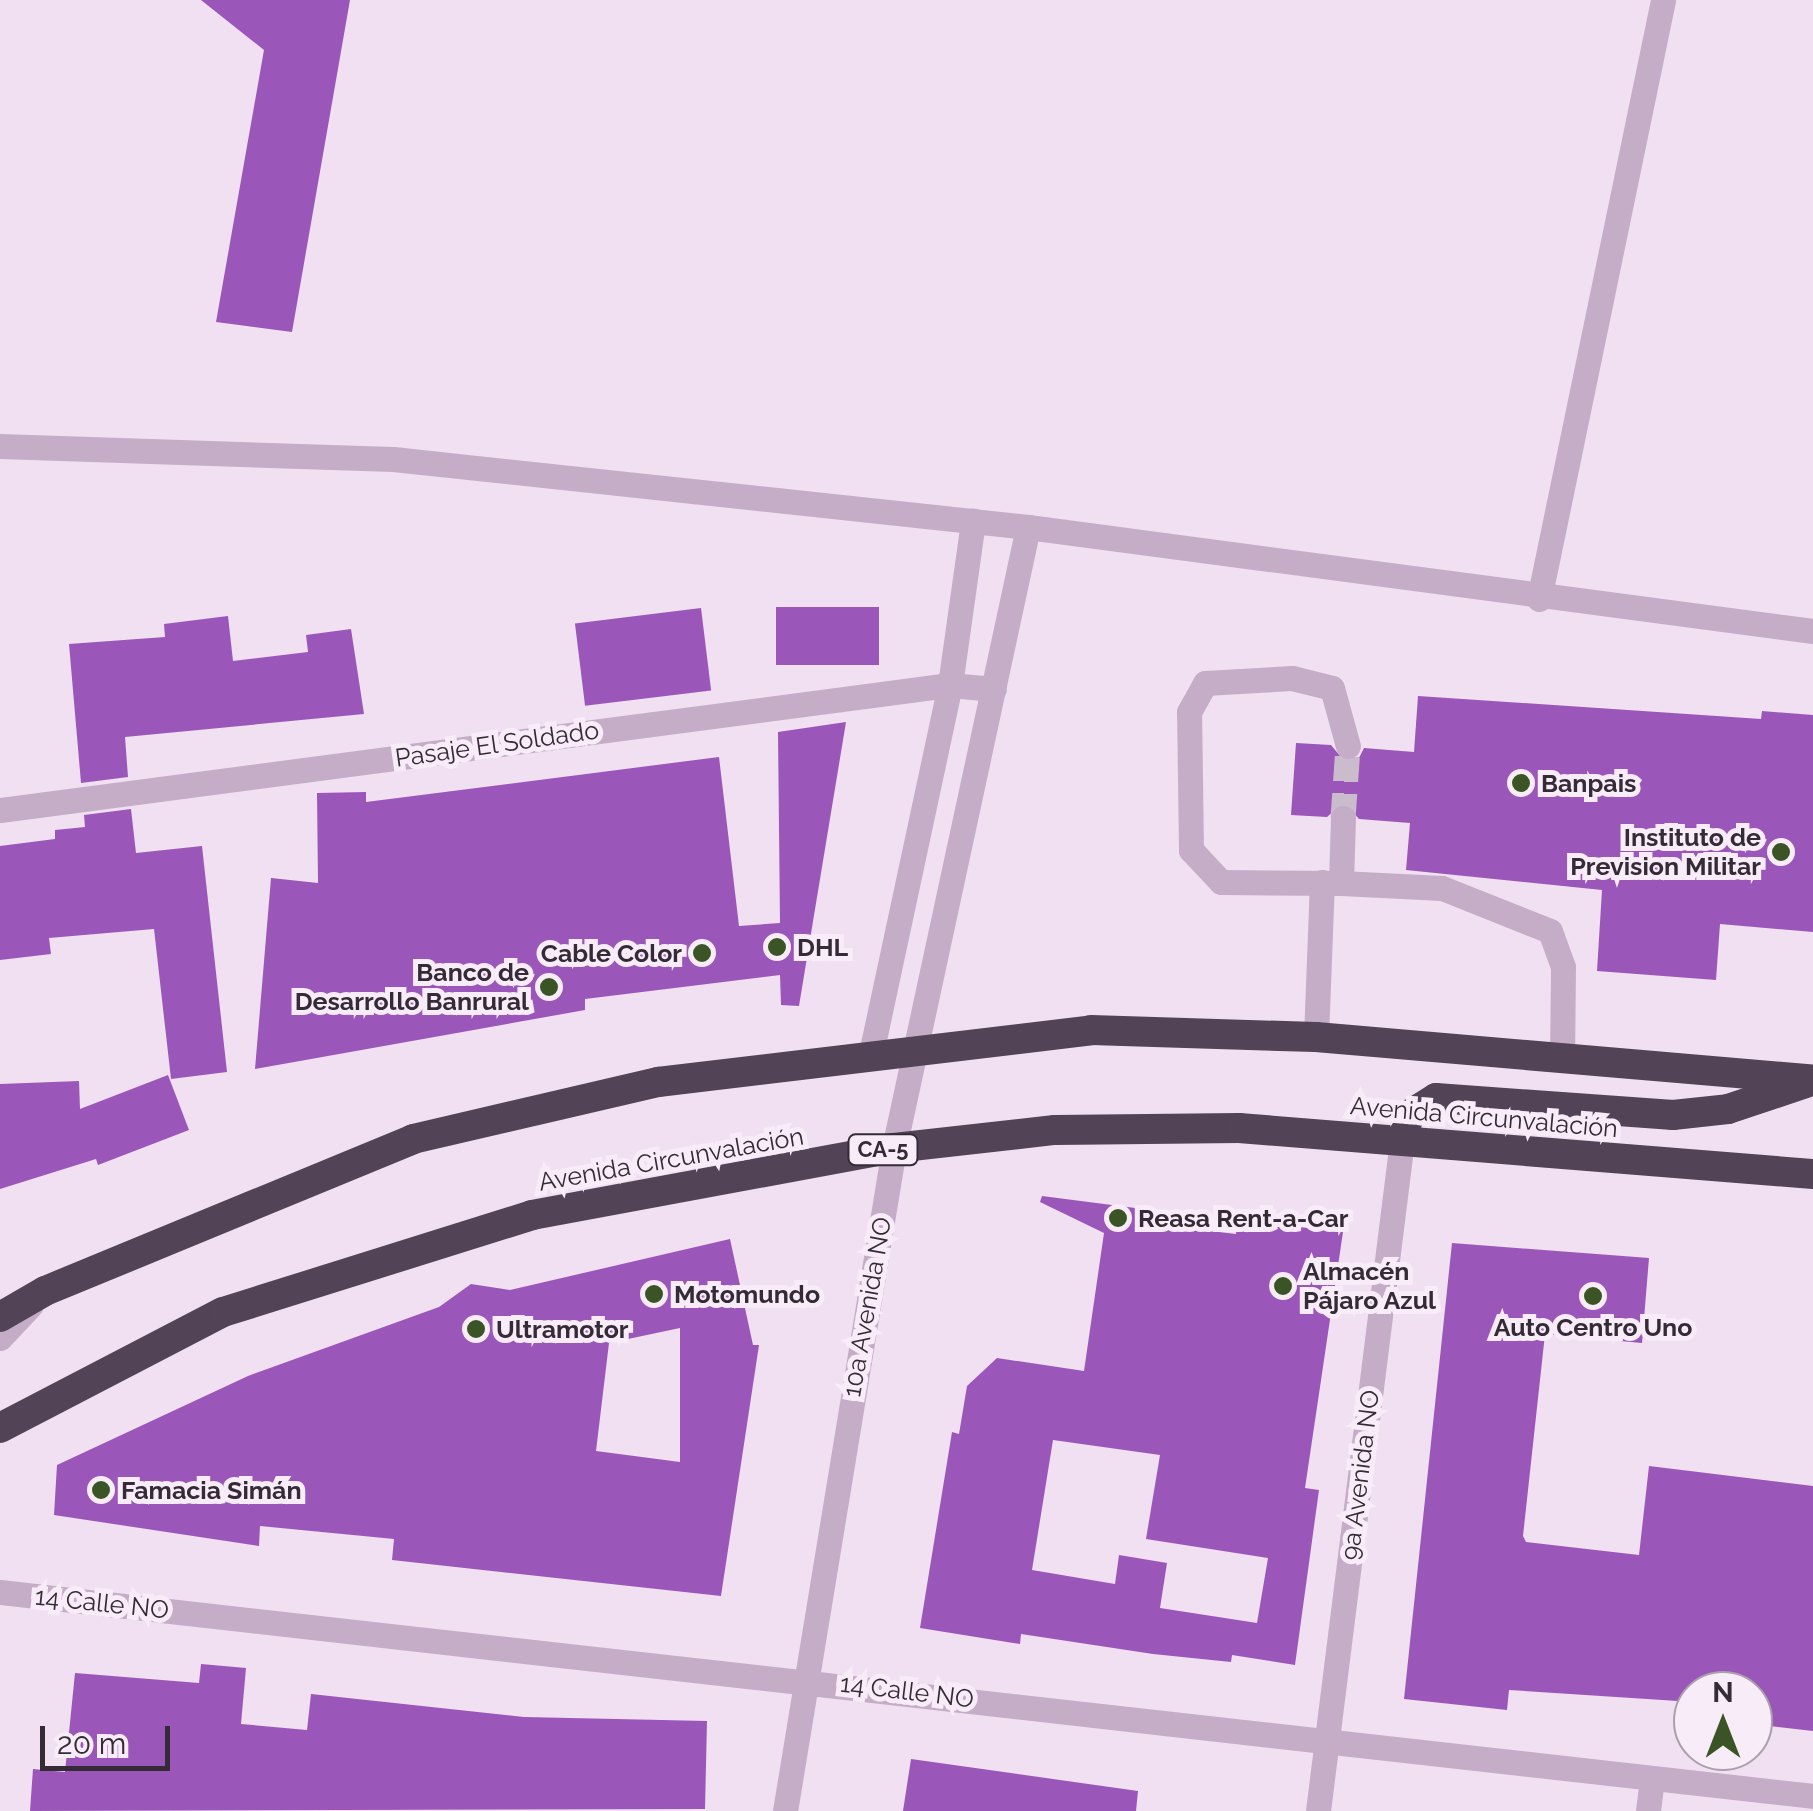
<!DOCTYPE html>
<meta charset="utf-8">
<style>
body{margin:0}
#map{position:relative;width:1813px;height:1811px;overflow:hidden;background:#f0e0f1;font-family:Raleway,sans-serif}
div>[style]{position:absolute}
.building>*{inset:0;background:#9b56b9;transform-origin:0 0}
.minor-tunnel>*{height:25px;margin-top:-12.5px;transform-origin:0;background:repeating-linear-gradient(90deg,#cabccc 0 25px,transparent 0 37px)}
.minor>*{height:25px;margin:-12.5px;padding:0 12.5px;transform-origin:12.5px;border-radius:12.5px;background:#c5adc8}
.highway>*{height:30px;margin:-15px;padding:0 15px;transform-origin:15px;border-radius:15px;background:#524357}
.dots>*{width:28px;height:28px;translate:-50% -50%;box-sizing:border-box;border:5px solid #f8ecf8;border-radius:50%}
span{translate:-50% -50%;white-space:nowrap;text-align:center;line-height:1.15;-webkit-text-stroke:10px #f8ecf8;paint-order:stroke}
.shield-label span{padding:2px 8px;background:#f8ecf8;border:2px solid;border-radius:8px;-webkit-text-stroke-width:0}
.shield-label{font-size:22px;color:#342b37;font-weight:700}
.street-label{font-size:25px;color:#342b37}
.poi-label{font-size:25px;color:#342b37;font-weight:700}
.left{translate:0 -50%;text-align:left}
.right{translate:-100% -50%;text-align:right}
.north{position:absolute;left:1673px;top:1671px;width:100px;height:100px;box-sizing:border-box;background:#f8ecf8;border:2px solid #aa9fab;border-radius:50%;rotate:0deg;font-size:28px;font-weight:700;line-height:40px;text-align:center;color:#342b37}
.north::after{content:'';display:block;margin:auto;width:35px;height:45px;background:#3b5425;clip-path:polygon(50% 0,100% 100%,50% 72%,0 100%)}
.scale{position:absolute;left:40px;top:1726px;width:130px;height:45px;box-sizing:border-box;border:5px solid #342b37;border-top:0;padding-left:12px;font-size:30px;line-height:35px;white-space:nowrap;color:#342b37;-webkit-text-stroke:8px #f8ecf8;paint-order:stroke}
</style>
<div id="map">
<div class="building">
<i style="clip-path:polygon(201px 0,350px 0,292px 332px,216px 322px,264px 50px)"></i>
<i style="left:879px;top:607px;width:58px;height:103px;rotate:90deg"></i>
<i style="left:701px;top:608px;width:83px;height:127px;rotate:83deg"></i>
<i style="clip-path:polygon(228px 616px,233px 661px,308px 652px,306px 635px,351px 629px,364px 714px,125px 737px,128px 777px,81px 783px,69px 644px,165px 637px,164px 624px)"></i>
<i style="clip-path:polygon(1418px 696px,1761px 719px,1762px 711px,1813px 715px,1813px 932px,1720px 924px,1716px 980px,1597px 971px,1602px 890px,1406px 870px,1410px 823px,1359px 819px,1344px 802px,1327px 817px,1291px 815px,1296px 743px,1331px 745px,1345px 762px,1359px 758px,1364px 748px,1414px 752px)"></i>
<i style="clip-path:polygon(846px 722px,799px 1006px,781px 1005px,780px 975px,585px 999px,585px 1010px,255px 1069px,271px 878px,318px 883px,317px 793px,366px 792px,366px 802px,719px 757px,739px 926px,780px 923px,778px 732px)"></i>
<i style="clip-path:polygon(131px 809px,136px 853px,202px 846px,227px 1072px,171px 1079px,154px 929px,49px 938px,51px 954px,0 960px,0 846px,55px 839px,55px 830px,85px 827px,84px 815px)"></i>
<i style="clip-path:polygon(168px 1075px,189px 1130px,98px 1165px,96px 1159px,0 1189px,0 1084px,79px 1081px,80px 1109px)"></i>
<i style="clip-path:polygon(evenodd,1042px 1196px,1143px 1209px,1142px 1223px,1236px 1234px,1237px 1220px,1343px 1232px,1305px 1488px,1319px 1490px,1295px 1665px,1232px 1655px,1231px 1662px,1153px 1654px,1021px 1634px,1020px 1644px,920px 1628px,952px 1432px,959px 1434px,967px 1386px,997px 1358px,1084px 1371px,1104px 1233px,1040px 1202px,1042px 1196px,1053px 1440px,1160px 1455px,1146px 1539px,1268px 1558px,1257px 1623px,1160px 1608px,1167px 1563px,1119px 1555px,1115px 1584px,1032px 1570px,1053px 1440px)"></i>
<i style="clip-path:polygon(evenodd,730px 1239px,753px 1345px,759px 1345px,721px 1596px,392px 1560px,394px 1539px,260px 1526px,259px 1546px,54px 1515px,57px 1465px,248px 1376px,439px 1307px,471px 1284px,510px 1290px,730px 1239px,680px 1328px,680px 1462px,596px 1451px,609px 1343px,680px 1328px)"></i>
<i style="clip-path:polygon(1452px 1243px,1649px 1258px,1642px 1343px,1545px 1334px,1523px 1536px,1526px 1542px,1639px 1555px,1649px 1466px,1813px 1486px,1813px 1731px,1753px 1724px,1753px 1691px,1693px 1691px,1693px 1702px,1509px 1690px,1507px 1710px,1404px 1699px)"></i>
<i style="clip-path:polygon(201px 1664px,246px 1668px,241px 1724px,307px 1730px,311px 1694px,524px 1717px,707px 1721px,705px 1809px,30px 1811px,33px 1769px,65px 1772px,75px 1673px,199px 1683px)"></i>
<i style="clip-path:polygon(911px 1759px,1138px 1791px,1136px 1811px,903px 1811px)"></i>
</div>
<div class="minor-tunnel">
<i style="left:1343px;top:818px;width:72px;rotate:-86deg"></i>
</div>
<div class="minor">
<i style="left:0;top:446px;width:393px;rotate:1.9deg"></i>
<i style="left:393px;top:459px;width:639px;rotate:6.11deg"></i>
<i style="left:1028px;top:527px;width:792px;rotate:7.55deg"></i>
<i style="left:1539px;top:599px;width:612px;rotate:-78.3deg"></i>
<i style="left:0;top:810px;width:958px;rotate:-7.5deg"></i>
<i style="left:950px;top:685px;width:44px;rotate:5.2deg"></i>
<i style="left:1343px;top:818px;width:65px;rotate:91.8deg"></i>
<i style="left:1341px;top:883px;width:120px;rotate:-179.5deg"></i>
<i style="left:1221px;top:882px;width:44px;rotate:-133.2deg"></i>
<i style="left:1191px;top:850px;width:138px;rotate:-90.8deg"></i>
<i style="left:1189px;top:712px;width:33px;rotate:-61deg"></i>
<i style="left:1205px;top:683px;width:87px;rotate:-3.3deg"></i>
<i style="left:1292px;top:678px;width:41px;rotate:14deg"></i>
<i style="left:1332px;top:688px;width:60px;rotate:74.6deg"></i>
<i style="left:1341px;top:883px;width:101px;rotate:2.8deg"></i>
<i style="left:1442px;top:888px;width:116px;rotate:21.7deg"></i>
<i style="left:1550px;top:931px;width:38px;rotate:70deg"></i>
<i style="left:1563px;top:967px;width:91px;rotate:90.6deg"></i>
<i style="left:1316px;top:1037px;width:155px;rotate:-87.8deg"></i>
<i style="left:870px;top:1058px;width:381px;rotate:-77.9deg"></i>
<i style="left:950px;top:685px;width:166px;rotate:-82deg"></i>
<i style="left:0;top:1338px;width:45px;rotate:-46.8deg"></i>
<i style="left:0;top:1592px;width:1824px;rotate:6.42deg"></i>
<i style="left:785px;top:1811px;width:672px;rotate:-80.66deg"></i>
<i style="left:894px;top:1148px;width:635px;rotate:-77.82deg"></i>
<i style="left:1318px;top:1811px;width:676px;rotate:-82.86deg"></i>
<i style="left:1648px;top:1811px;width:33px;rotate:-83deg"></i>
</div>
<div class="highway">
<i style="left:1402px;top:1140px;width:26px;rotate:-74deg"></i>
<i style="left:1409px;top:1115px;width:32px;rotate:-32deg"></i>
<i style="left:1436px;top:1098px;width:238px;rotate:4.1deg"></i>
<i style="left:1673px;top:1115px;width:55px;rotate:-6.2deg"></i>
<i style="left:1728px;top:1109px;width:82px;rotate:-18.4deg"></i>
<i style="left:0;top:1317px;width:52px;rotate:-30deg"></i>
<i style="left:45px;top:1291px;width:398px;rotate:-22.4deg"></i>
<i style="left:413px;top:1139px;width:252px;rotate:-13.1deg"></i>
<i style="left:658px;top:1082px;width:436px;rotate:-6.8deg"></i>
<i style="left:1091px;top:1030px;width:225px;rotate:1.8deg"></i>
<i style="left:1316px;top:1037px;width:499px;rotate:4.9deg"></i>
<i style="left:0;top:1428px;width:251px;rotate:-27.5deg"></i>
<i style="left:223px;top:1312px;width:324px;rotate:-17.4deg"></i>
<i style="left:532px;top:1215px;width:368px;rotate:-10.5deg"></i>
<i style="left:894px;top:1148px;width:162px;rotate:-6.4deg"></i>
<i style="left:1055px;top:1130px;width:184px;rotate:-0.6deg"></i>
<i style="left:1239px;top:1128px;width:576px;rotate:4.58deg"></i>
</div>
<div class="dots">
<i style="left:1521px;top:783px;background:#3b5425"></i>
<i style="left:1781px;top:852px;background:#3b5425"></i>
<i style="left:777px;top:947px;background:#3b5425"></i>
<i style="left:702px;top:953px;background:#3b5425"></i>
<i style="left:549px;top:987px;background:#3b5425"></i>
<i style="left:1118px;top:1218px;background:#3b5425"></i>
<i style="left:1283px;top:1286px;background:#3b5425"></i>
<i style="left:654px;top:1294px;background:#3b5425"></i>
<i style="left:1593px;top:1296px;background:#3b5425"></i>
<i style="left:476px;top:1329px;background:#3b5425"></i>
<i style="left:101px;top:1490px;background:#3b5425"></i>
</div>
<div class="shield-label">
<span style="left:883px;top:1150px">CA-5</span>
</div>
<div class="street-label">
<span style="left:497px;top:744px;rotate:-8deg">Pasaje El Soldado</span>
<span style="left:1484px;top:1117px;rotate:5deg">Avenida Circunvalación</span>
<span style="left:671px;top:1159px;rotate:-10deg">Avenida Circunvalación</span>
<span style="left:867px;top:1307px;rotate:-80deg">10a Avenida NO</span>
<span style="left:1360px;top:1475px;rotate:-83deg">9a Avenida NO</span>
<span style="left:102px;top:1603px;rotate:6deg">14 Calle NO</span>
<span style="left:907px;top:1691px;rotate:7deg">14 Calle NO</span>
</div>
<div class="poi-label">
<span class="left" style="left:1541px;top:783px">Banpais</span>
<span class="right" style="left:1761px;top:852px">Instituto de<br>Prevision Militar</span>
<span class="left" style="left:797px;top:947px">DHL</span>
<span class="right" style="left:682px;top:953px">Cable Color</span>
<span class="right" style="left:529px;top:987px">Banco de<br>Desarrollo Banrural</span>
<span class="left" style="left:1138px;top:1218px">Reasa Rent-a-Car</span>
<span class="left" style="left:1303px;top:1286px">Almacén<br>Pájaro Azul</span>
<span class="left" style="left:674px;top:1294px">Motomundo</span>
<span style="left:1593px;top:1327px">Auto Centro Uno</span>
<span class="left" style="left:496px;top:1329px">Ultramotor</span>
<span class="left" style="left:121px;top:1490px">Famacia Simán</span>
</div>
<div class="north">N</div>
<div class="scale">20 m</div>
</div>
